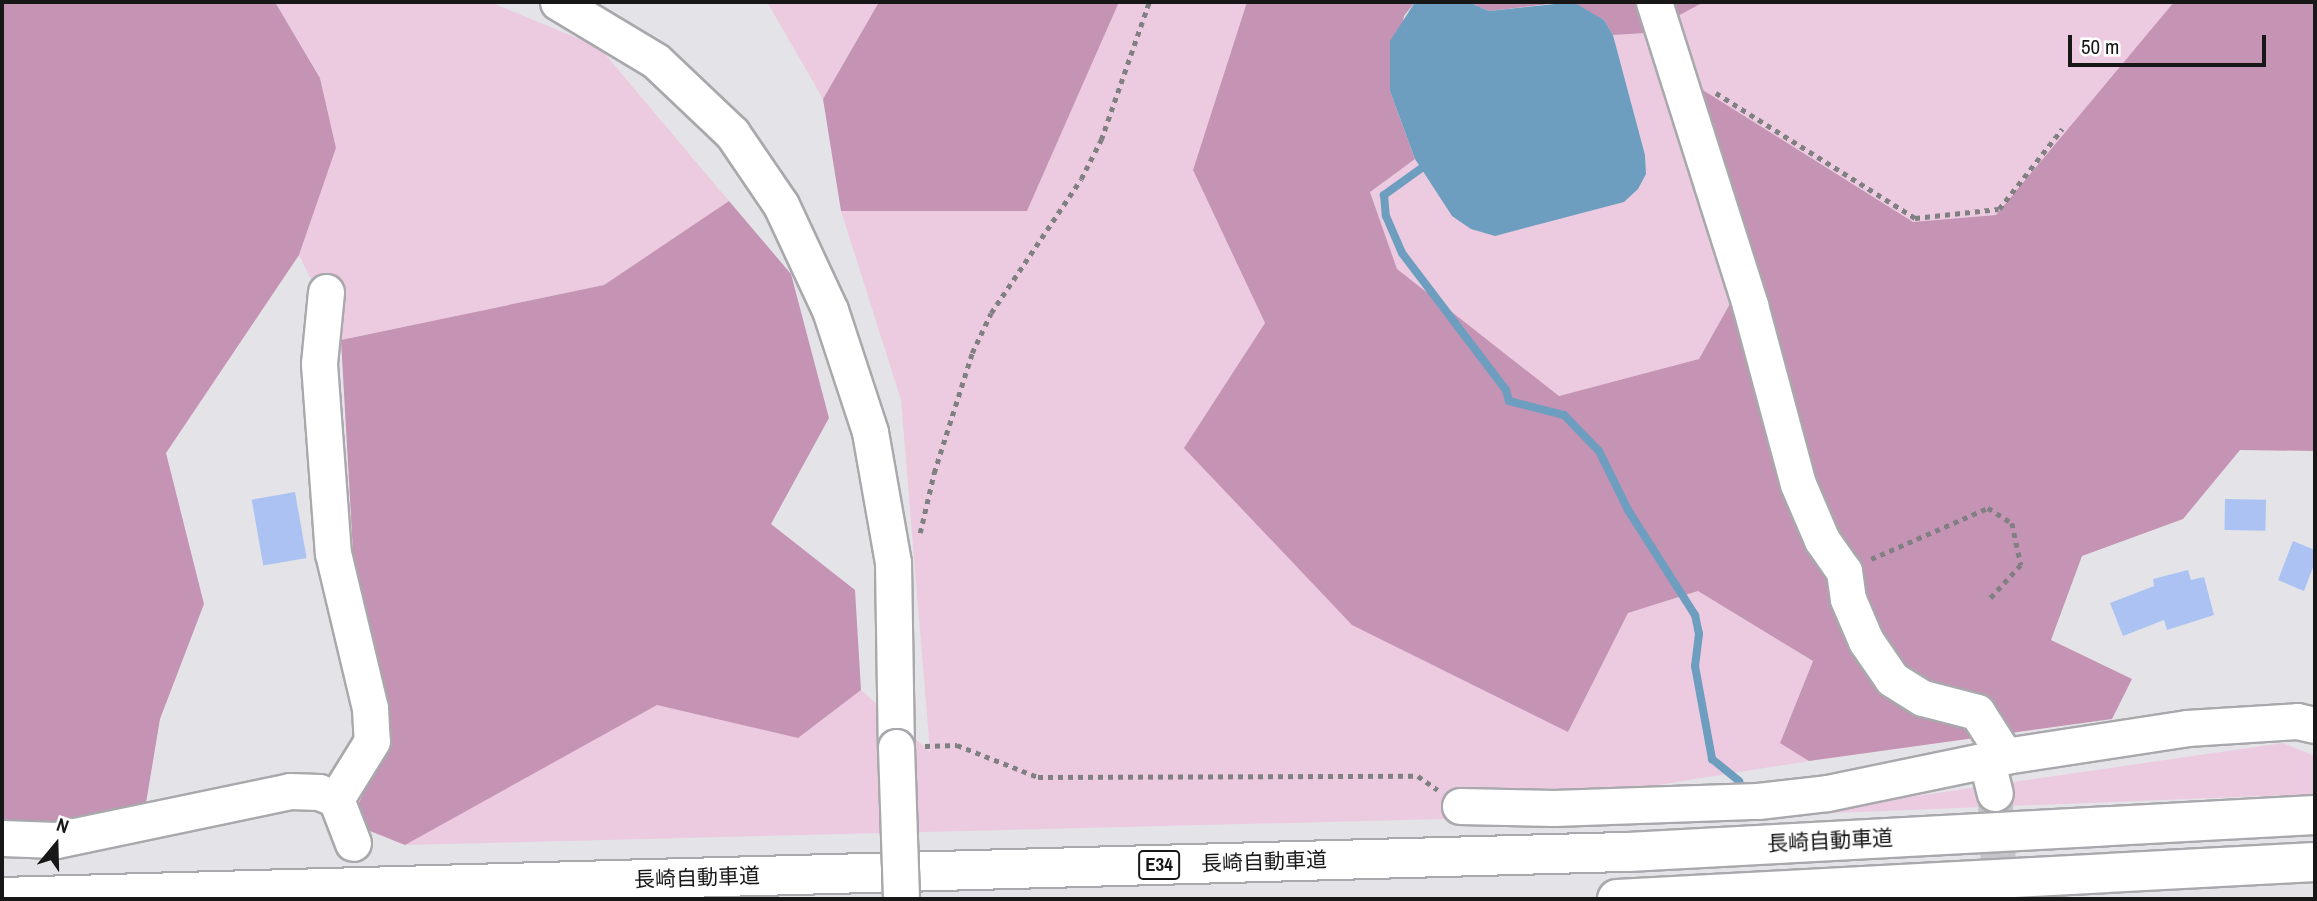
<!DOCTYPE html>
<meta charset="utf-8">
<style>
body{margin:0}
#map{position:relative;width:2317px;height:901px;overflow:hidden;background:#e4e4e8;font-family:"Archivo Narrow","Noto Sans JP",sans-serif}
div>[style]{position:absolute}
.green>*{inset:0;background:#eccbe0}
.forest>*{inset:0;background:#c593b3}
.water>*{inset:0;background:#6d9ec0}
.stream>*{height:8px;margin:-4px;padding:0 4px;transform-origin:4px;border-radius:4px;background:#6d9ec0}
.building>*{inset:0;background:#abc2f3;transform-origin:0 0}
.minor-tunnel>*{height:35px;margin-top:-17.5px;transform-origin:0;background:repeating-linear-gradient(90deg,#c5c5c9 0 35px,transparent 0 53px)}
.path>*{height:4.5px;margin-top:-2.25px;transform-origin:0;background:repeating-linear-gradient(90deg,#808083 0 5px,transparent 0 10px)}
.roads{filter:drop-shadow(2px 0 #a9a8ac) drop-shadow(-2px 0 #a9a8ac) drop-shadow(0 2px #a9a8ac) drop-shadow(0 -2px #a9a8ac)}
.minor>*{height:35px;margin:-17.5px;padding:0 17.5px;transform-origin:17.5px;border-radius:17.5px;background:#fff}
.highway>*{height:38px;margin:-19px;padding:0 19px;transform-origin:19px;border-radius:19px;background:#fff}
.bridges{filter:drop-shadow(2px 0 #a9a8ac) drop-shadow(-2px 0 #a9a8ac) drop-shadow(0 2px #a9a8ac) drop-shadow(0 -2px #a9a8ac)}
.minor-bridge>*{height:35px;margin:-17.5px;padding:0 17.5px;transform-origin:17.5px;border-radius:17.5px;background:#fff}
span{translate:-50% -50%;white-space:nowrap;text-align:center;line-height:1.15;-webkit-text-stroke:7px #fff;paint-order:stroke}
.shield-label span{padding:2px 5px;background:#fff;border:2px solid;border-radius:5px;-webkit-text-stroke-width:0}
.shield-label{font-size:19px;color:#171718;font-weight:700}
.street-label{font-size:21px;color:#171718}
.frame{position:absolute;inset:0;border:4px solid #171718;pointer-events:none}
.north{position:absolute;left:21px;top:810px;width:70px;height:70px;-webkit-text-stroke:5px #fff;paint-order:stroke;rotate:19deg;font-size:19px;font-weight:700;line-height:28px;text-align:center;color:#171718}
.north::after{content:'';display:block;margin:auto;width:24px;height:32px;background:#171718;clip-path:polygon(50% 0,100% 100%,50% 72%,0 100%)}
.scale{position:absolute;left:2068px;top:35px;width:198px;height:32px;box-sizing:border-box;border:4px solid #171718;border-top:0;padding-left:9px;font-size:21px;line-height:24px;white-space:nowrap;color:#171718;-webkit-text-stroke:5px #fff;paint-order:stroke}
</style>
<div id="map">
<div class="green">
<i style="clip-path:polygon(275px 2px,490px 2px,599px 47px,729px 201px,604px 285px,341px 340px,299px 255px,336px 148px,320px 77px)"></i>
<i style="clip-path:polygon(767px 2px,879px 2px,823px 99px)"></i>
<i style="clip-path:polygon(1119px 2px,1247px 2px,1193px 170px,1265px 323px,1184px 448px,1568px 732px,1628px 613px,1698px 591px,1813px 661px,1780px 742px,1809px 761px,1445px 819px,405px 845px,657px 704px,798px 738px,861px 690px,930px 752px,901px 400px,841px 211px,1027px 211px)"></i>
<i style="clip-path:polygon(1704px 2px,2174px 2px,1996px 215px,1913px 223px,1656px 61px,1736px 293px,1699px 359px,1559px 396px,1397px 270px,1370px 191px,1415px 159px,1422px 167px,1646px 174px,1645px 155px,1613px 35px,1646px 33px)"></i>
<i style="clip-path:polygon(2283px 743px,2315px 756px,2315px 794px,1784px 815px)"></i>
</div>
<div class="forest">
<i style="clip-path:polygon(2px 2px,275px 2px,320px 78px,336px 148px,299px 255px,166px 453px,204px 604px,160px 719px,145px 809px,51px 824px,2px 821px)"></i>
<i style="clip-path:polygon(879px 2px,1119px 2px,1027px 211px,841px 211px,823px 99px)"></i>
<i style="clip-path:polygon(1247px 2px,1415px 2px,1404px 16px,1390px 91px,1415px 159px,1370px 192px,1397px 269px,1559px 396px,1699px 359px,1736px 293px,1655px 60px,1913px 222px,1996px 215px,2174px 2px,2315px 2px,2315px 451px,2240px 450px,2183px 519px,2082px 556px,2051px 640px,2132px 679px,2112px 719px,1809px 761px,1780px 743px,1813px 661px,1698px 591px,1628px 613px,1568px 732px,1352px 625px,1184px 448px,1265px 323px,1193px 170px)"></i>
<i style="clip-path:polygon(1468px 2px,1704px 2px,1646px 33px,1613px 35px,1604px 20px,1566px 2px,1489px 11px)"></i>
<i style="clip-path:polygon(729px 201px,791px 274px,829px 418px,771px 524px,855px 590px,861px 690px,798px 738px,657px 705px,405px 845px,350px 823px,390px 734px,353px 552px,341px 340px,604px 285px)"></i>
</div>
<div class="water">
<i style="clip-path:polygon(1415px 2px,1468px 2px,1489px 11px,1573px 2px,1604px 20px,1613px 35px,1645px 155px,1646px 174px,1638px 189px,1624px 202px,1495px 236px,1471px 229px,1452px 216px,1415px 159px,1390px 91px,1390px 41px)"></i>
</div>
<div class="stream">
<i style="left:1430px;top:162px;width:57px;rotate:144.3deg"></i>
<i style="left:1384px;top:195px;width:21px;rotate:85deg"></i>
<i style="left:1386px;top:216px;width:40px;rotate:66.6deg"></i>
<i style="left:1402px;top:253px;width:172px;rotate:52.8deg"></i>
<i style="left:1506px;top:390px;width:11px;rotate:75deg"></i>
<i style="left:1509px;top:401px;width:57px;rotate:14.3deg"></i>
<i style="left:1564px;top:415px;width:50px;rotate:45.8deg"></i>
<i style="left:1599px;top:451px;width:66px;rotate:63.8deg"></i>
<i style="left:1628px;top:510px;width:125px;rotate:57.5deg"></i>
<i style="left:1695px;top:615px;width:19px;rotate:78deg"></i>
<i style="left:1699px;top:634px;width:32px;rotate:97deg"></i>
<i style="left:1695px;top:666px;width:95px;rotate:79.6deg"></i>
<i style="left:1712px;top:759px;width:35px;rotate:39deg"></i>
</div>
<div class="building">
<i style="left:295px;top:492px;width:67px;height:44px;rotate:80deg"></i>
<i style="left:2225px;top:499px;width:41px;height:31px;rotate:1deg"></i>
<i style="clip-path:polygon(2293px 541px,2315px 550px,2315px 562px,2304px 591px,2278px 580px)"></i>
<i style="clip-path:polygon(2188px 570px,2191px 580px,2204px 577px,2214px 615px,2167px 630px,2164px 620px,2123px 636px,2110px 603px,2154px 586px,2153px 579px)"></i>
</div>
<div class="minor-tunnel">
<i style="left:1995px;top:793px;width:106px;rotate:87.3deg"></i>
</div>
<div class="path">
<i style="left:1716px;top:93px;width:235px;rotate:32.1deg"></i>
<i style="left:1915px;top:218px;width:84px;rotate:-6.1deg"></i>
<i style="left:1999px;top:209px;width:102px;rotate:-51.8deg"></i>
<i style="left:920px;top:533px;width:62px;rotate:-76.9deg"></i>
<i style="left:934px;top:473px;width:126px;rotate:-72.4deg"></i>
<i style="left:972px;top:353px;width:44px;rotate:-64.6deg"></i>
<i style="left:991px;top:313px;width:161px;rotate:-56.1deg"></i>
<i style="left:1081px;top:179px;width:44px;rotate:-62.9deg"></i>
<i style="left:1101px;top:140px;width:146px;rotate:-70.8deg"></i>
<i style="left:1871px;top:559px;width:128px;rotate:-23.6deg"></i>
<i style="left:1988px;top:508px;width:28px;rotate:32deg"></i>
<i style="left:2012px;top:523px;width:43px;rotate:77.9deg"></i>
<i style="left:2021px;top:565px;width:46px;rotate:132.4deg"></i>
<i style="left:925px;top:746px;width:32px;rotate:-2deg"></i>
<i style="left:957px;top:745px;width:87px;rotate:21.6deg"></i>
<i style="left:1038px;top:777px;width:380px;rotate:-0.2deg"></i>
<i style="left:1418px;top:776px;width:24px;rotate:35deg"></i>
</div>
<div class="roads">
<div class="minor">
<i style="left:558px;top:2px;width:114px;rotate:31deg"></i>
<i style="left:656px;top:61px;width:105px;rotate:43.5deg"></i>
<i style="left:732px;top:133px;width:87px;rotate:55.8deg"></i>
<i style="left:781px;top:205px;width:116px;rotate:65deg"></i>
<i style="left:830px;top:310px;width:128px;rotate:71.8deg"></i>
<i style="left:870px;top:432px;width:133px;rotate:80deg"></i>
<i style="left:893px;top:563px;width:184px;rotate:89.1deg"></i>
<i style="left:1654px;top:2px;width:318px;rotate:72.4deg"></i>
<i style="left:1750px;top:305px;width:185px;rotate:75deg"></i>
<i style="left:1798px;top:484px;width:61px;rotate:66.8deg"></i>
<i style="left:1822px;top:540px;width:38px;rotate:55deg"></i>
<i style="left:1844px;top:571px;width:28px;rotate:82deg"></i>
<i style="left:1848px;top:599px;width:46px;rotate:66.8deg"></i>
<i style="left:1866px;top:641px;width:46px;rotate:55.6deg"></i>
<i style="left:1892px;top:679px;width:36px;rotate:32deg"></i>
<i style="left:1923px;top:698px;width:56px;rotate:14.5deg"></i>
<i style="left:1977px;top:712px;width:52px;rotate:57.5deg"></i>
<i style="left:326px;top:292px;width:72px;rotate:95.6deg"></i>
<i style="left:319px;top:364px;width:190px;rotate:85.8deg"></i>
<i style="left:333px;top:553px;width:159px;rotate:76.6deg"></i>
<i style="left:370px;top:708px;width:33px;rotate:87deg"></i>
<i style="left:372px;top:741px;width:68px;rotate:121.8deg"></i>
<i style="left:1987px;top:762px;width:32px;rotate:76deg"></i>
<i style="left:1460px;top:806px;width:94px;rotate:1.2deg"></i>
<i style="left:1554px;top:808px;width:204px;rotate:-2deg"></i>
<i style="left:1758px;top:801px;width:69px;rotate:-6.6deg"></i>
<i style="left:1827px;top:793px;width:182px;rotate:-11.7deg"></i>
<i style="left:2005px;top:756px;width:184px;rotate:-8.7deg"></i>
<i style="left:2187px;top:728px;width:110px;rotate:-3.6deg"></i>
<i style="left:2297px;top:721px;width:18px;rotate:13deg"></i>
<i style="left:2px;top:838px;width:54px;rotate:2.1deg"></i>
<i style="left:56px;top:840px;width:239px;rotate:-11.8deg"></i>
<i style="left:290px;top:791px;width:29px;rotate:2deg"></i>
<i style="left:319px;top:792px;width:18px;rotate:22deg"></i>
<i style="left:336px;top:799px;width:47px;rotate:68.9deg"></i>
</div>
<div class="highway">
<i style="left:2px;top:897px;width:1627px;rotate:-1.59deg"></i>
<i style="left:1628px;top:852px;width:688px;rotate:-3.08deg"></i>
<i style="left:1617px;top:899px;width:699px;rotate:-3.03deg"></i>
</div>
</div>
<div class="bridges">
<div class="minor-bridge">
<i style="left:896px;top:747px;width:152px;rotate:88.1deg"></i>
</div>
</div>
<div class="shield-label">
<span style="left:1159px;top:865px">E34</span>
</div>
<div class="street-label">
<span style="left:1830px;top:841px;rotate:-3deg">長崎自動車道</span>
<span style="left:1264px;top:862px;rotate:-2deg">長崎自動車道</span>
<span style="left:697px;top:878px;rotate:-2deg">長崎自動車道</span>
</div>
<div class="frame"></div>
<div class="north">N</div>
<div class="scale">50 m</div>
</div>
